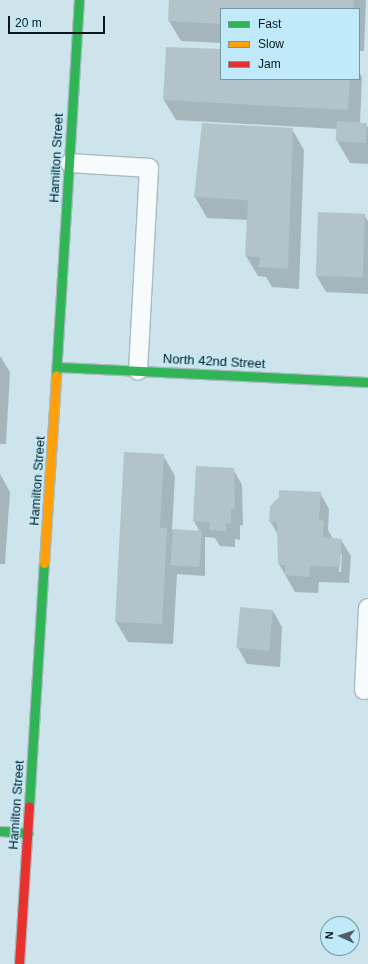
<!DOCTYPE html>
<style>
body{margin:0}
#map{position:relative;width:368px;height:964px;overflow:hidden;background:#cde4ec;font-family:Helvetica,sans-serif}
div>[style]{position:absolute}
.shadow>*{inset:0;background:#0003}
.building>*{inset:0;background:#b2c4ca;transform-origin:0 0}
.roads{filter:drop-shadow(1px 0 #a8bac1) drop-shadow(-1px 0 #a8bac1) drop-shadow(0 1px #a8bac1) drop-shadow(0 -1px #a8bac1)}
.lane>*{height:18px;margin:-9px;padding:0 9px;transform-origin:9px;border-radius:9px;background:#f8fbfc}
.fast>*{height:9px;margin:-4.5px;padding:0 4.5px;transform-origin:4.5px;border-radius:4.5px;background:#30b455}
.slow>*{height:9px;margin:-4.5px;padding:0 4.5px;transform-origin:4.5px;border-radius:4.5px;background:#ff9f0a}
.jam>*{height:9px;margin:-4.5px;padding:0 4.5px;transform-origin:4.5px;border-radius:4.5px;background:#e5322d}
span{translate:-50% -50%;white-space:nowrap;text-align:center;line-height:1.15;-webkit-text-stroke:3px #c0eaf9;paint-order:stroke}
.street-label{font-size:13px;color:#08181d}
.legend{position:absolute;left:220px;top:8px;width:140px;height:72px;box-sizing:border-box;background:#c0eaf9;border:1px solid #7696a1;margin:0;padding:5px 7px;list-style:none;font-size:12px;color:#08181d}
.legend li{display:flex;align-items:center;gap:8px;height:20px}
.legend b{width:20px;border:1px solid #7696a1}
.north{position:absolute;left:320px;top:916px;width:40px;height:40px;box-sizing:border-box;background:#c0eaf9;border:1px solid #7696a1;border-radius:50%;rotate:273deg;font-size:11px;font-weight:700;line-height:16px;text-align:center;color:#08181d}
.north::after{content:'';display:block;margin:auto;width:14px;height:18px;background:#4d5f65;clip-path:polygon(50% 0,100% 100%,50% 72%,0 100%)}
.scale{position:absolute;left:8px;top:16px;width:97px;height:18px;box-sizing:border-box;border:2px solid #08181d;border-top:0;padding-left:5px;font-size:12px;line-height:14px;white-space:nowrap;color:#08181d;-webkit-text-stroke:3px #c0eaf9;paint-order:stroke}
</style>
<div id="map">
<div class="shadow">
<i style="clip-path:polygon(170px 0,366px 0,364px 51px,359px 51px,359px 9px,221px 9px,221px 43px,181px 41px,169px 21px)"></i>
<i style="clip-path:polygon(221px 50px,221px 79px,359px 79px,359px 72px,362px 77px,360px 123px,368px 127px,368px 164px,350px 163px,337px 141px,337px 129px,176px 120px,164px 100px)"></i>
<i style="clip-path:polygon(203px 124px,292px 129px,304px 150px,299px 289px,272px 287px,266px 277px,258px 276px,246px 256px,248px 220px,207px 218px,195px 197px)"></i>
<i style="clip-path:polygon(364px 215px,368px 221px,368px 294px,326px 292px,316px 275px)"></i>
<i style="clip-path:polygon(0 356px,10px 372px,6px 444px,0 444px)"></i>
<i style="clip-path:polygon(163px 455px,175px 476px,172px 530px,200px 532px,194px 521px,233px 469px,242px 485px,243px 526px,240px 525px,240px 540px,235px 539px,235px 547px,220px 546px,215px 538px,205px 537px,205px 576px,177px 574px,173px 644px,128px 642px,116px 622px)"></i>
<i style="clip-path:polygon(0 474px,10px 492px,5px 564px,0 564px)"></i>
<i style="clip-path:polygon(evenodd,320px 493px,329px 509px,328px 530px,333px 539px,341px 540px,351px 556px,349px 583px,319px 582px,318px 593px,295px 592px,279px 564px,278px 535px,270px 521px,320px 493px,340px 554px,342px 554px,341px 572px,339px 572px,340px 554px)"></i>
<i style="clip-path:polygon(273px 611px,282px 627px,280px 667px,247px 664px,238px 648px)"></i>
</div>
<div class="building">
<i style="clip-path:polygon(169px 0,354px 0,353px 9px,221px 9px,221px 24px,168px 21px)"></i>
<i style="clip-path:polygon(166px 47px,221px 49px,221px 79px,350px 79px,348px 110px,163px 100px)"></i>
<i style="left:337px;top:121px;width:30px;height:20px;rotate:4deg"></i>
<i style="clip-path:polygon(202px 123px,293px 128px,288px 269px,259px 267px,260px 257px,245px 256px,248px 200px,194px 197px)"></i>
<i style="left:318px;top:212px;width:47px;height:64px;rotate:2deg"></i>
<i style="clip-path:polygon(124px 452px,164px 454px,160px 528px,167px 528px,162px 624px,115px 622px)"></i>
<i style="clip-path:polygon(196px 466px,234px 468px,235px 509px,231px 509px,231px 524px,226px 523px,226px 531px,209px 530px,210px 522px,193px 521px)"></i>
<i style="clip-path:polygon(279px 490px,321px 492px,319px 520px,324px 521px,323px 537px,342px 539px,340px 567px,310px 566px,309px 577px,285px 575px,285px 565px,278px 564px,277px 521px,269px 522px,270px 506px,279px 497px)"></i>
<i style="left:173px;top:529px;width:29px;height:36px;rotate:4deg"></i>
<i style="left:240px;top:607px;width:33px;height:41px;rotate:5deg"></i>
</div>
<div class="roads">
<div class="lane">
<i style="left:70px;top:163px;width:79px;rotate:3.6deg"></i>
<i style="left:149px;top:168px;width:203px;rotate:93.1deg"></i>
<i style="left:364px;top:690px;width:82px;rotate:-87.2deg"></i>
</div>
<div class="fast">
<i style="left:58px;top:367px;width:310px;rotate:2.8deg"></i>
<i style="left:56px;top:375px;width:376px;rotate:-86.5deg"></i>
<i style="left:29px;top:806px;width:243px;rotate:-86.5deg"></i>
<i style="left:0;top:831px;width:28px;rotate:4deg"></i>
</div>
<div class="slow">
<i style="left:44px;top:563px;width:188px;rotate:-86.3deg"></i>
</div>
<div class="jam">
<i style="left:19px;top:964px;width:158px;rotate:-86.4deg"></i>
</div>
</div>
<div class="street-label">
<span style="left:57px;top:158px;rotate:-87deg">Hamilton Street</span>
<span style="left:214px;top:362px;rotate:3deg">North 42nd Street</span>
<span style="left:38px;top:481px;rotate:-86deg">Hamilton Street</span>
<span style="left:17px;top:805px;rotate:-86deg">Hamilton Street</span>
</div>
<ul class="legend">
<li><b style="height:5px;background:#30b455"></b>Fast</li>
<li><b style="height:5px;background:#ff9f0a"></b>Slow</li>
<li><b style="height:5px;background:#e5322d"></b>Jam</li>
</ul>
<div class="north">N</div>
<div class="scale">20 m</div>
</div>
